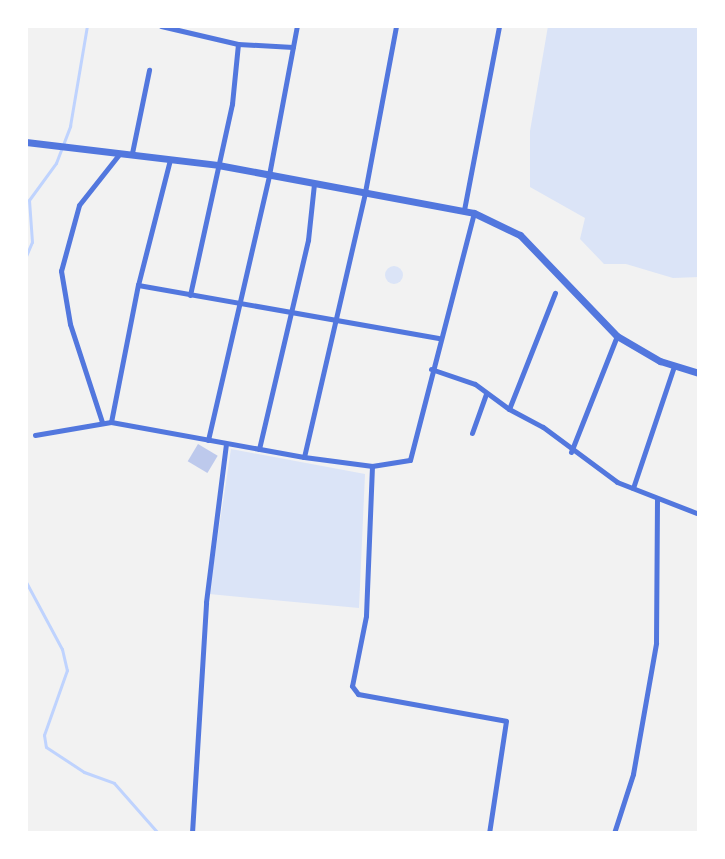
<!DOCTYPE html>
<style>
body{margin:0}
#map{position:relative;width:725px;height:859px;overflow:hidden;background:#f2f2f2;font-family:"Work Sans",sans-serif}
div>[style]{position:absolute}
.green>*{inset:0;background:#dbe4f7}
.round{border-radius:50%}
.stream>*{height:3px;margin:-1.5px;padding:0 1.5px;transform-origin:1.5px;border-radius:1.5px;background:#bfd3fe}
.building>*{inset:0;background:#bdc9ec;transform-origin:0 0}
.minor>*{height:5px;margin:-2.5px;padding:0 2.5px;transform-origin:2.5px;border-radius:2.5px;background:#5277de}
.tertiary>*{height:7px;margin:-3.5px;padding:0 3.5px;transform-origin:3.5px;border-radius:3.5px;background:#5277de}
span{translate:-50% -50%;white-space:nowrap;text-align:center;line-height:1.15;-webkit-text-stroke:7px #fff;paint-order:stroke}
.frame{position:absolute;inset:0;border:28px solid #fff;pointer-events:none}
</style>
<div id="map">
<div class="green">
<i style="clip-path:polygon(548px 26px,699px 26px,699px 277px,673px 278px,626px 264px,604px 264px,580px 239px,585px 218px,530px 187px,530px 131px)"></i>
<i class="round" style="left:385px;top:266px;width:18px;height:18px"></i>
<i style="clip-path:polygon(231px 449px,365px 474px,359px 608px,209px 594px)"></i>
</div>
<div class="stream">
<i style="left:26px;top:256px;width:15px;rotate:-67deg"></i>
<i style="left:32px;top:242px;width:42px;rotate:-94.1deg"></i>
<i style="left:29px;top:200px;width:46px;rotate:-53.9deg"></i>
<i style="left:56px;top:163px;width:40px;rotate:-69deg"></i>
<i style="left:70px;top:126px;width:101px;rotate:-80.4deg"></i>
<i style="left:26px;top:582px;width:76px;rotate:61.8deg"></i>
<i style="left:62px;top:649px;width:22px;rotate:77deg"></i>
<i style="left:67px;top:670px;width:69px;rotate:109.5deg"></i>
<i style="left:44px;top:735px;width:12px;rotate:81deg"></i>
<i style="left:46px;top:747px;width:45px;rotate:33.3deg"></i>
<i style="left:84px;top:772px;width:32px;rotate:20deg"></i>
<i style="left:114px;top:783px;width:67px;rotate:48.7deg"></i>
</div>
<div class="building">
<i style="left:198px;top:444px;width:23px;height:20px;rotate:31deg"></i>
</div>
<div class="minor">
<i style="left:161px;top:26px;width:79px;rotate:13.2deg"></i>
<i style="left:132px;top:153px;width:85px;rotate:-78.4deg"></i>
<i style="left:464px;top:210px;width:187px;rotate:-79.2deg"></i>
<i style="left:138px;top:285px;width:305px;rotate:10deg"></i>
<i style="left:190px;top:295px;width:196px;rotate:-77.6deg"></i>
<i style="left:232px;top:104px;width:60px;rotate:-84.3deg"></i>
<i style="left:238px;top:44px;width:55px;rotate:3.1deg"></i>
<i style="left:431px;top:369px;width:46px;rotate:18.8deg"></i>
<i style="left:475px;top:384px;width:42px;rotate:36.3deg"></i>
<i style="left:509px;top:409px;width:125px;rotate:-68.4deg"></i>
<i style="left:509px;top:409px;width:38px;rotate:28deg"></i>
<i style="left:543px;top:427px;width:92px;rotate:36.6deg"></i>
<i style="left:617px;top:482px;width:88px;rotate:21.3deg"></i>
<i style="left:102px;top:422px;width:103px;rotate:-108.1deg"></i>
<i style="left:70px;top:324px;width:54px;rotate:-99.6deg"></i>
<i style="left:61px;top:271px;width:68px;rotate:-74.7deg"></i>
<i style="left:79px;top:205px;width:66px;rotate:-51.7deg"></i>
<i style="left:111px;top:422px;width:140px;rotate:-78.9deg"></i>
<i style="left:138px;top:285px;width:130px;rotate:-75.7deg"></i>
<i style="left:472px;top:433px;width:41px;rotate:-70.3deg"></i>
<i style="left:35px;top:435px;width:77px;rotate:-9.7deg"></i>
<i style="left:111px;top:422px;width:196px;rotate:10.3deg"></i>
<i style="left:304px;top:457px;width:272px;rotate:-77deg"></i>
<i style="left:365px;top:192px;width:169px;rotate:-79.4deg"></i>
<i style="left:208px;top:440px;width:272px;rotate:-77deg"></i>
<i style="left:269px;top:175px;width:152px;rotate:-79.4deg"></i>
<i style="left:259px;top:449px;width:215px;rotate:-76.8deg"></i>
<i style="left:308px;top:240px;width:56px;rotate:-83.9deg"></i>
<i style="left:571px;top:452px;width:125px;rotate:-68.4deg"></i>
<i style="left:304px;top:457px;width:69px;rotate:7.5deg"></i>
<i style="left:372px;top:466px;width:38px;rotate:-9deg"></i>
<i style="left:410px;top:460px;width:255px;rotate:-75.5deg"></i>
<i style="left:372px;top:466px;width:150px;rotate:92.3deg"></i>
<i style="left:366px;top:616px;width:71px;rotate:101.3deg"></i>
<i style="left:352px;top:686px;width:10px;rotate:53deg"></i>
<i style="left:358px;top:694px;width:150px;rotate:10.3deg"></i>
<i style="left:506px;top:721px;width:113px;rotate:98.6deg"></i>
<i style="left:633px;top:488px;width:129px;rotate:-71.4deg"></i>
<i style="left:192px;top:833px;width:231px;rotate:-86.5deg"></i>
<i style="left:206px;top:602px;width:159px;rotate:-82.8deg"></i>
<i style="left:614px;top:833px;width:62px;rotate:-72.1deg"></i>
<i style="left:633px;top:774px;width:133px;rotate:-80deg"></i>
<i style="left:656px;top:643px;width:144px;rotate:-89.6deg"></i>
</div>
<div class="tertiary">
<i style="left:26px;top:142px;width:193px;rotate:6.8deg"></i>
<i style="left:218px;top:165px;width:260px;rotate:10.6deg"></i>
<i style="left:474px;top:213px;width:51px;rotate:25.6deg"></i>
<i style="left:520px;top:235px;width:140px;rotate:46.2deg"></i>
<i style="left:617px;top:336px;width:50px;rotate:30.2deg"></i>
<i style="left:660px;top:361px;width:41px;rotate:17.1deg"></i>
</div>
<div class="frame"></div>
</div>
